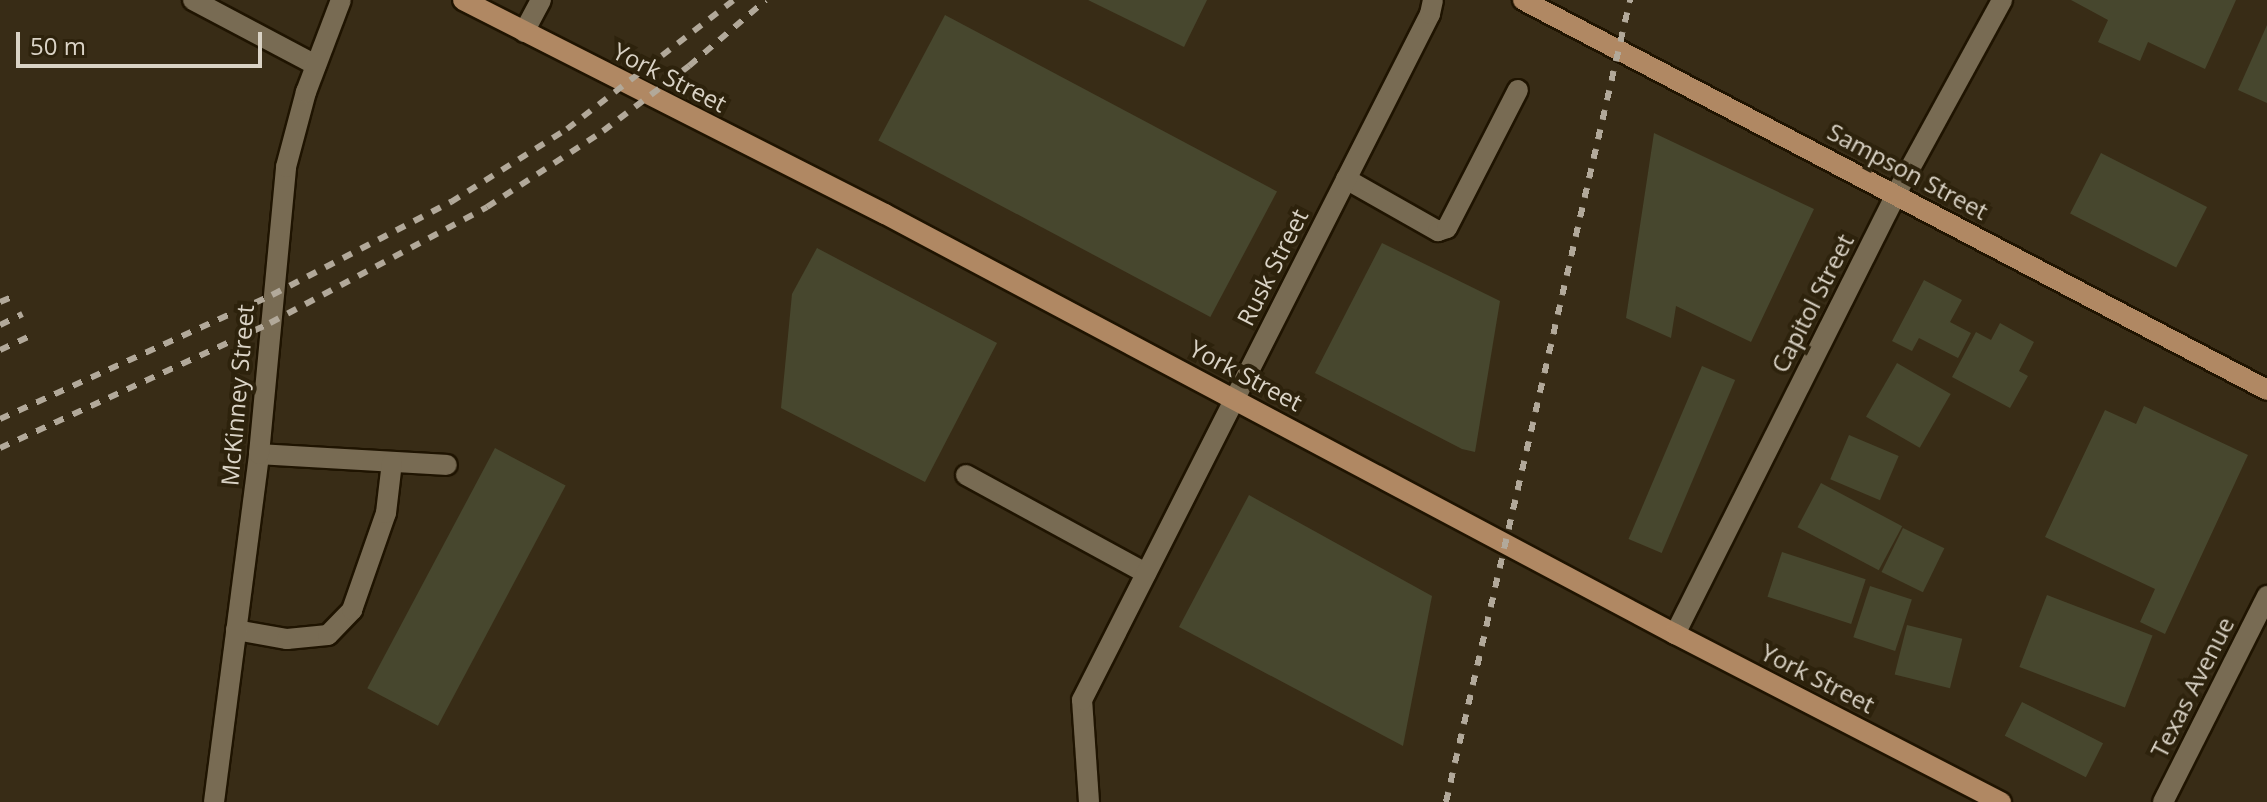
<!DOCTYPE html>
<style>
body{margin:0}
#map{position:relative;width:2267px;height:802px;overflow:hidden;background:#382c16;font-family:"Open Sans",sans-serif}
div>[style]{position:absolute}
.building>*{inset:0;background:#47472e;transform-origin:0 0}
.roads{filter:drop-shadow(2px 0 #1f1401) drop-shadow(-2px 0 #1f1401) drop-shadow(0 2px #1f1401) drop-shadow(0 -2px #1f1401)}
.minor>*{height:20px;margin:-10px;padding:0 10px;transform-origin:10px;border-radius:10px;background:#786b53}
.major>*{height:20px;margin:-10px;padding:0 10px;transform-origin:10px;border-radius:10px;background:#b08863}
.rail>*{height:6px;margin-top:-3px;transform-origin:0;background:repeating-linear-gradient(90deg,#b2a99a 0 10px,transparent 0 20px)}
span{translate:-50% -50%;white-space:nowrap;text-align:center;line-height:1.15;-webkit-text-stroke:8px #2d220c;paint-order:stroke}
.street-label{font-size:24px;color:#dad3c6}
.scale{position:absolute;left:16px;top:32px;width:246px;height:36px;box-sizing:border-box;border:4px solid #dad3c6;border-top:0;padding-left:10px;font-size:24px;line-height:28px;white-space:nowrap;color:#dad3c6;-webkit-text-stroke:6px #2d220c;paint-order:stroke}
</style>
<div id="map">
<div class="building">
<i style="clip-path:polygon(1088px 0,1207px 0,1184px 47px)"></i>
<i style="clip-path:polygon(2071px 0,2236px 0,2205px 69px,2148px 42px,2140px 61px,2098px 42px,2108px 20px)"></i>
<i style="left:945px;top:15px;width:376px;height:142px;rotate:28deg"></i>
<i style="clip-path:polygon(2267px 25px,2267px 103px,2238px 90px)"></i>
<i style="clip-path:polygon(1654px 133px,1814px 209px,1751px 342px,1676px 306px,1671px 338px,1626px 318px)"></i>
<i style="left:2101px;top:153px;width:119px;height:68px;rotate:27deg"></i>
<i style="clip-path:polygon(1382px 243px,1500px 301px,1475px 452px,1462px 449px,1315px 373px)"></i>
<i style="clip-path:polygon(817px 248px,997px 343px,925px 482px,781px 408px,792px 294px)"></i>
<i style="clip-path:polygon(1924px 280px,1962px 300px,1950px 322px,1971px 333px,1958px 358px,1919px 338px,1912px 351px,1892px 341px)"></i>
<i style="clip-path:polygon(2000px 323px,2034px 342px,2019px 371px,2028px 376px,2010px 408px,1952px 377px,1976px 332px,1991px 340px)"></i>
<i style="left:1897px;top:363px;width:62px;height:62px;rotate:30deg"></i>
<i style="left:1702px;top:366px;width:36px;height:188px;rotate:23deg"></i>
<i style="clip-path:polygon(2144px 406px,2248px 455px,2165px 634px,2140px 622px,2155px 589px,2045px 537px,2105px 410px,2136px 424px)"></i>
<i style="left:1849px;top:435px;width:54px;height:48px;rotate:23deg"></i>
<i style="left:495px;top:448px;width:80px;height:272px;rotate:28deg"></i>
<i style="left:1821px;top:483px;width:92px;height:50px;rotate:28deg"></i>
<i style="clip-path:polygon(1249px 495px,1432px 596px,1403px 746px,1179px 627px)"></i>
<i style="left:1903px;top:528px;width:46px;height:49px;rotate:26deg"></i>
<i style="left:1782px;top:552px;width:88px;height:47px;rotate:18deg"></i>
<i style="left:1870px;top:586px;width:44px;height:54px;rotate:18deg"></i>
<i style="left:2047px;top:595px;width:113px;height:77px;rotate:21deg"></i>
<i style="left:1907px;top:625px;width:57px;height:51px;rotate:14deg"></i>
<i style="left:2022px;top:702px;width:91px;height:38px;rotate:27deg"></i>
</div>
<div class="roads">
<div class="minor">
<i style="left:193px;top:0;width:139px;rotate:27.9deg"></i>
<i style="left:524px;top:32px;width:36px;rotate:-62deg"></i>
<i style="left:1346px;top:179px;width:106px;rotate:29.5deg"></i>
<i style="left:1438px;top:231px;width:9px;rotate:-18deg"></i>
<i style="left:1447px;top:228px;width:155px;rotate:-62.8deg"></i>
<i style="left:259px;top:454px;width:188px;rotate:3.3deg"></i>
<i style="left:966px;top:475px;width:205px;rotate:28.6deg"></i>
<i style="left:236px;top:630px;width:52px;rotate:10deg"></i>
<i style="left:287px;top:639px;width:41px;rotate:-5.6deg"></i>
<i style="left:328px;top:635px;width:35px;rotate:-46deg"></i>
<i style="left:352px;top:610px;width:103px;rotate:-70.7deg"></i>
<i style="left:386px;top:513px;width:51px;rotate:-83.3deg"></i>
<i style="left:1675px;top:634px;width:492px;rotate:-63.3deg"></i>
<i style="left:1896px;top:194px;width:221px;rotate:-61.3deg"></i>
<i style="left:214px;top:802px;width:351px;rotate:-82.6deg"></i>
<i style="left:259px;top:454px;width:288px;rotate:-84.6deg"></i>
<i style="left:286px;top:167px;width:78px;rotate:-75.1deg"></i>
<i style="left:306px;top:92px;width:98px;rotate:-69.2deg"></i>
<i style="left:1089px;top:802px;width:102px;rotate:-93.9deg"></i>
<i style="left:1082px;top:700px;width:769px;rotate:-63.1deg"></i>
<i style="left:1430px;top:14px;width:14px;rotate:-78deg"></i>
<i style="left:2163px;top:802px;width:231px;rotate:-63.2deg"></i>
</div>
<div class="major">
<i style="left:463px;top:0;width:473px;rotate:26.9deg"></i>
<i style="left:885px;top:214px;width:895px;rotate:28deg"></i>
<i style="left:1675px;top:634px;width:367px;rotate:27.3deg"></i>
<i style="left:1523px;top:0;width:840px;rotate:27.66deg"></i>
</div>
</div>
<div class="rail">
<i style="left:0;top:302px;width:15px;rotate:-23deg"></i>
<i style="left:0;top:325px;width:25px;rotate:-26deg"></i>
<i style="left:0;top:350px;width:38px;rotate:-25deg"></i>
<i style="left:0;top:419px;width:299px;rotate:-24.5deg"></i>
<i style="left:272px;top:295px;width:202px;rotate:-27.5deg"></i>
<i style="left:451px;top:202px;width:137px;rotate:-32.2deg"></i>
<i style="left:567px;top:129px;width:211px;rotate:-37.7deg"></i>
<i style="left:0;top:448px;width:298px;rotate:-24.8deg"></i>
<i style="left:270px;top:323px;width:246px;rotate:-28.1deg"></i>
<i style="left:487px;top:207px;width:139px;rotate:-33.2deg"></i>
<i style="left:603px;top:131px;width:108px;rotate:-37.1deg"></i>
<i style="left:689px;top:66px;width:101px;rotate:-40.6deg"></i>
<i style="left:1446px;top:802px;width:823px;rotate:-77.08deg"></i>
</div>
<div class="street-label">
<span style="left:670px;top:77px;rotate:27deg">York Street</span>
<span style="left:1908px;top:171px;rotate:28deg">Sampson Street</span>
<span style="left:1272px;top:267px;rotate:-63deg">Rusk Street</span>
<span style="left:1812px;top:303px;rotate:-63deg">Capitol Street</span>
<span style="left:1246px;top:375px;rotate:28deg">York Street</span>
<span style="left:237px;top:395px;rotate:-85deg">McKinney Street</span>
<span style="left:1818px;top:678px;rotate:27deg">York Street</span>
<span style="left:2192px;top:687px;rotate:-63deg">Texas Avenue</span>
</div>
<div class="scale">50 m</div>
</div>
